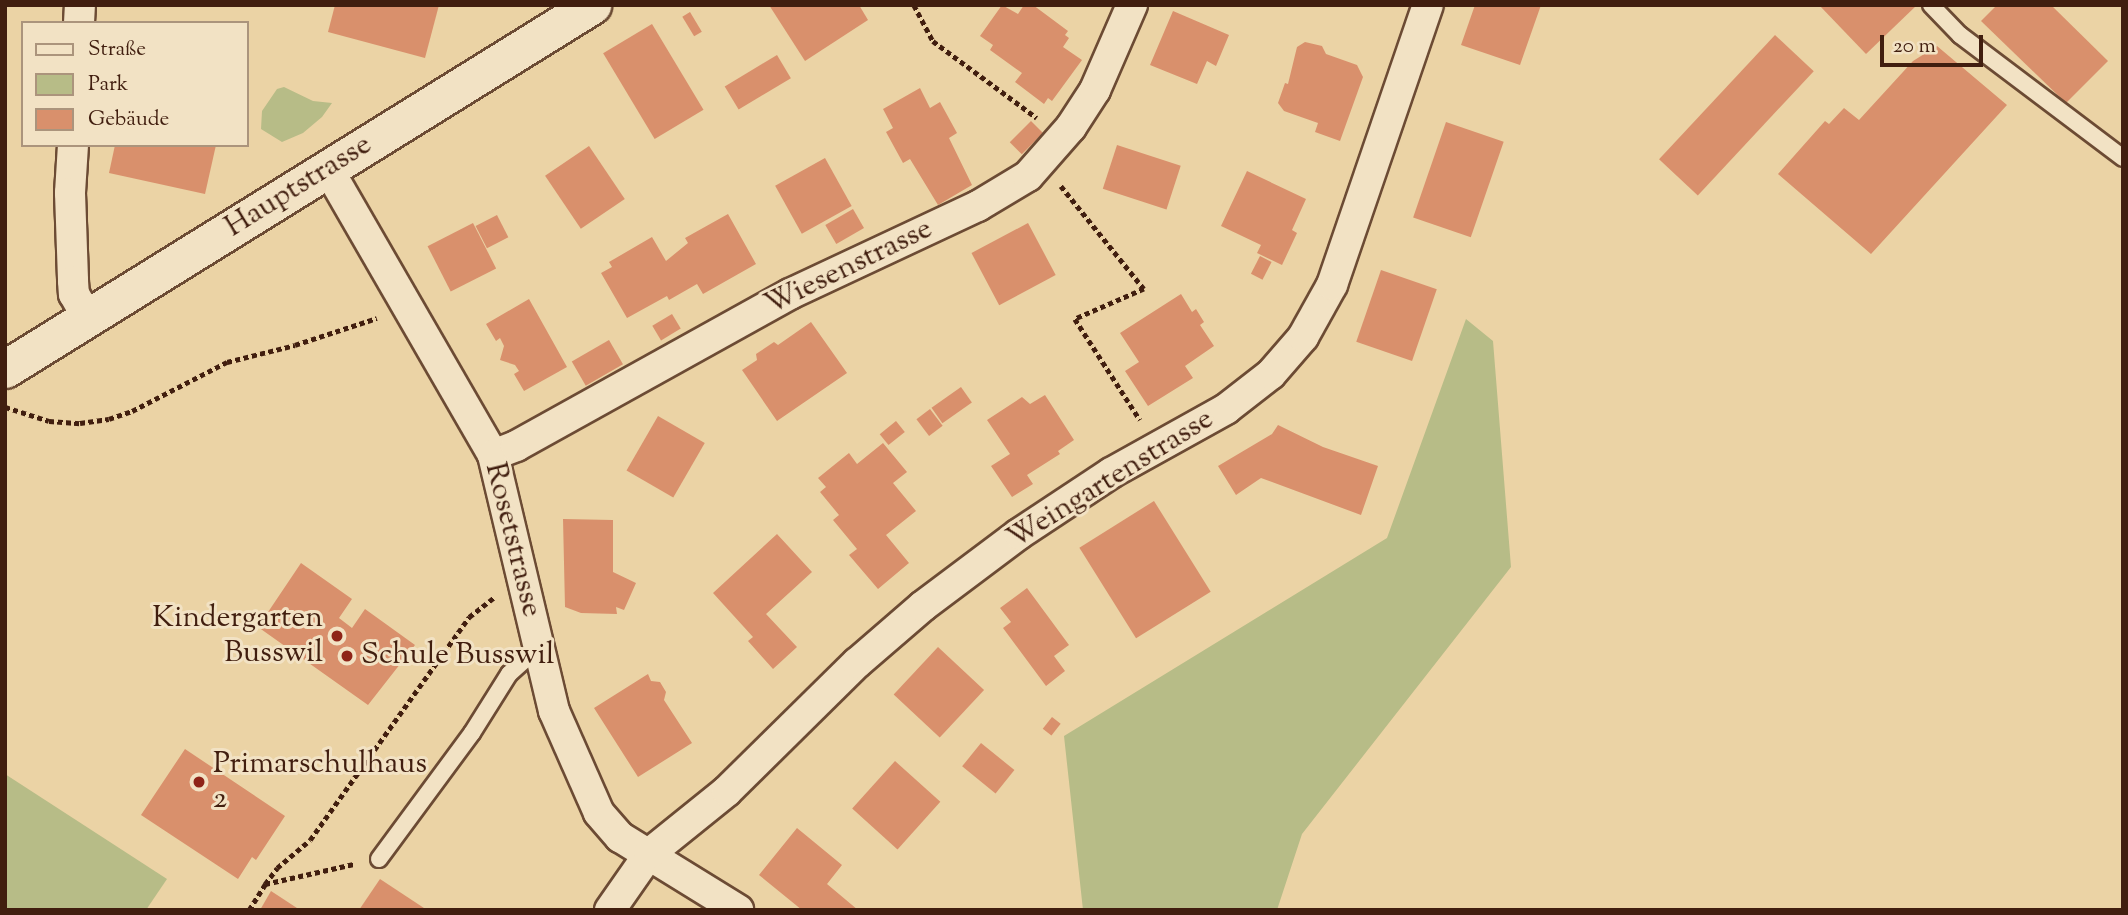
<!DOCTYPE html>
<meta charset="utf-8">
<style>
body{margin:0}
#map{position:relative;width:2128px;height:915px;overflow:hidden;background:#ebd3a5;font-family:"Sorts Mill Goudy",serif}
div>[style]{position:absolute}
.green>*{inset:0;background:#b7bc87}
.building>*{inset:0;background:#d9906c;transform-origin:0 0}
.path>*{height:4.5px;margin-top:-2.25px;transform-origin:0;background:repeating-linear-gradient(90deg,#411e0f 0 5px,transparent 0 8.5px)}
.roads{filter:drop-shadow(2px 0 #6c4b34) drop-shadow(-2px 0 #6c4b34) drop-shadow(0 2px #6c4b34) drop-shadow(0 -2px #6c4b34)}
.service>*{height:16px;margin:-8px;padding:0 8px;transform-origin:8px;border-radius:8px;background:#f2e2c4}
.minor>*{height:30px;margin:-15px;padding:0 15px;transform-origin:15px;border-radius:15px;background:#f2e2c4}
.tertiary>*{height:37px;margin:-18.5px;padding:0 18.5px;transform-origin:18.5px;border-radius:18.5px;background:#f2e2c4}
.dots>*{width:19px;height:19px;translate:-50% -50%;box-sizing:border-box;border:4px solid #f2e2c4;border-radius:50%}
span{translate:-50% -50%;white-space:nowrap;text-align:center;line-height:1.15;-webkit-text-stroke:6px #f2e2c4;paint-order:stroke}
.street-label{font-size:30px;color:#411e0f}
.poi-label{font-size:30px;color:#411e0f}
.right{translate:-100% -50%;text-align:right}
.left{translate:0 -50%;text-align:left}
.frame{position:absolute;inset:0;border:7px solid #411e0f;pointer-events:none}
.legend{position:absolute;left:21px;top:21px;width:228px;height:126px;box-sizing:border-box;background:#f2e2c4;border:2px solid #ab947c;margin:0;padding:9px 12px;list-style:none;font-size:21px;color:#411e0f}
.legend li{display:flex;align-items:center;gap:14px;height:35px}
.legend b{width:35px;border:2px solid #ab947c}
.scale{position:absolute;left:1880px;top:35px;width:103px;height:32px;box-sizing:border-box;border:4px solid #411e0f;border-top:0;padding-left:9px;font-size:21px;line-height:24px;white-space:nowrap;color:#411e0f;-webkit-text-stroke:5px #f2e2c4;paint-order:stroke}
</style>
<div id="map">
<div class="green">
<i style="clip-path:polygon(284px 87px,313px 101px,332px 103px,322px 117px,303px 133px,282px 142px,261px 129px,262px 111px,277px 89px)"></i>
<i style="clip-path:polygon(1466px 319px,1493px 341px,1511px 567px,1302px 834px,1277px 910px,1083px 910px,1064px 736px,1387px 538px)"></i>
<i style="clip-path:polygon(5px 774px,167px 879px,146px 910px,5px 910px)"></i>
</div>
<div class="building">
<i style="clip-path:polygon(335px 5px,439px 5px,425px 58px,328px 32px)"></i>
<i style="clip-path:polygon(769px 5px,859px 5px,868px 20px,805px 61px)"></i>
<i style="clip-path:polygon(1002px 5px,1018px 14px,1024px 5px,1033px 5px,1068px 31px,1065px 35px,1069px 38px,1063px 47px,1082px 60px,1052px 101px,1048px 98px,1044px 104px,1015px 82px,1022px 73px,990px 50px,993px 45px,980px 36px)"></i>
<i style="clip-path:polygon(1475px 5px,1541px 5px,1520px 65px,1461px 45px)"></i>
<i style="clip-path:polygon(1819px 5px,1917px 5px,1866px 54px)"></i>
<i style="clip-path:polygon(1997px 5px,2051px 5px,2108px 61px,2066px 103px,1981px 21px)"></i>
<i style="clip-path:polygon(1173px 11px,1229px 35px,1216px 66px,1207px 61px,1197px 84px,1150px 65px)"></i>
<i style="left:690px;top:12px;width:23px;height:9px;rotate:59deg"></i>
<i style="left:652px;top:24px;width:100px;height:57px;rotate:59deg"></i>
<i style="left:1775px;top:35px;width:53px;height:170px;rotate:43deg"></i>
<i style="clip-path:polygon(1305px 42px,1322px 46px,1326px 54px,1357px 65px,1363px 77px,1340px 141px,1315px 132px,1318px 123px,1284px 111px,1278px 103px,1285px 83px,1288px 84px,1297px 47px)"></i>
<i style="clip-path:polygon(1937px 46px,2007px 105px,1871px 254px,1778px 174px,1825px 121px,1829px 124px,1844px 108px,1859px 120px,1913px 61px)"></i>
<i style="left:777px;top:55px;width:27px;height:61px;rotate:59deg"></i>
<i style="clip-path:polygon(920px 88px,930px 108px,940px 102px,957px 133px,949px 138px,972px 185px,938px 205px,910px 159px,903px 163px,886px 132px,893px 128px,883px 109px)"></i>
<i style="left:1031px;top:121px;width:17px;height:30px;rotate:45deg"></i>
<i style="left:1446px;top:122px;width:61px;height:101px;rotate:19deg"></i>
<i style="clip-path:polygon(115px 145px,216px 145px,205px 194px,109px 173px)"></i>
<i style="left:1117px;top:145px;width:67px;height:46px;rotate:18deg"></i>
<i style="left:589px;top:146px;width:64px;height:53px;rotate:56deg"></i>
<i style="left:825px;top:158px;width:55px;height:57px;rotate:61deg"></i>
<i style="clip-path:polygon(1247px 171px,1306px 199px,1292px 230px,1297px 233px,1282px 265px,1257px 253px,1261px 245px,1221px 226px)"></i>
<i style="left:853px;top:209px;width:22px;height:32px;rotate:60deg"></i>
<i style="clip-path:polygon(728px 214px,756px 264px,703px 294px,697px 284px,669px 300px,667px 296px,627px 318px,601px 273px,612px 267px,609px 262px,652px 237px,666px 261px,688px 243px,685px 238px)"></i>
<i style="left:497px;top:215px;width:25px;height:24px;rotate:63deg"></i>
<i style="left:473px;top:223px;width:51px;height:51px;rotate:63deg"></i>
<i style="left:1028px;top:223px;width:59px;height:64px;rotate:62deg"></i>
<i style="left:1260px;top:256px;width:13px;height:20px;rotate:27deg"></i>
<i style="left:1381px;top:270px;width:59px;height:76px;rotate:19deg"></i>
<i style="clip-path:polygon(1181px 294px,1192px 312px,1196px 309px,1204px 322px,1200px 325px,1214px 346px,1185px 366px,1193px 378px,1148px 406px,1125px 371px,1139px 362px,1120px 333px)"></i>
<i style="clip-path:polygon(529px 299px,567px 367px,524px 391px,514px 374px,519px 371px,515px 365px,500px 360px,504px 346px,500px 338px,496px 341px,486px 324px)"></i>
<i style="left:672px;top:314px;width:17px;height:23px;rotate:59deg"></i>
<i style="clip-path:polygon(811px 322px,847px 373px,777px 421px,742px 370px,757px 360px,756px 354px,774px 342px,778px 345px)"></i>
<i style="left:609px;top:340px;width:28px;height:43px;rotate:60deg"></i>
<i style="left:961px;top:387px;width:19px;height:36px;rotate:55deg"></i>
<i style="clip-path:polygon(1045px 395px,1074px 440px,1058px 451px,1060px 454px,1027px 475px,1033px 484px,1012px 497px,991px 466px,1010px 454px,987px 420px,1022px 397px,1030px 404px)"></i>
<i style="left:930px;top:409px;width:21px;height:17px;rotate:53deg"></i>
<i style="left:658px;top:416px;width:54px;height:63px;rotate:30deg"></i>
<i style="left:896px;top:421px;width:14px;height:21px;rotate:51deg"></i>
<i style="clip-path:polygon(1278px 425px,1323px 447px,1378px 466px,1361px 515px,1261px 478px,1236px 495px,1218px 466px,1272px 434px)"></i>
<i style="clip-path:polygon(883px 443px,907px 472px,893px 483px,916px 511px,886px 535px,909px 563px,878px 589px,849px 555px,857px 549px,833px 520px,839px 515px,820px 492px,826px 487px,818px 478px,849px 453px,857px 464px)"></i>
<i style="left:1154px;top:501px;width:107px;height:88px;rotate:58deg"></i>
<i style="clip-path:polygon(563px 519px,613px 520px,613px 572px,636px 583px,624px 610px,616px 607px,617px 614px,581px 613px,565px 607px)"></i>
<i style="clip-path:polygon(777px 534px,812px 572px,766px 614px,797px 647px,773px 669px,748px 641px,753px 637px,713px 593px)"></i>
<i style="clip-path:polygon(301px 563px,352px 599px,339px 618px,352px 628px,365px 609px,415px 645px,368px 705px,258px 627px)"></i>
<i style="clip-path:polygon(1027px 588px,1069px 645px,1054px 656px,1065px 671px,1046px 686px,1003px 628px,1011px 622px,1000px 608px)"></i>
<i style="left:938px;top:647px;width:63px;height:65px;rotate:43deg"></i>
<i style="clip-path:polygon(648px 674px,651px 681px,660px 682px,666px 692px,664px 700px,692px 743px,638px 777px,594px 708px)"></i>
<i style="left:1052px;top:717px;width:11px;height:15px;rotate:38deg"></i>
<i style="left:981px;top:743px;width:43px;height:30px;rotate:39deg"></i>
<i style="clip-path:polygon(185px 749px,285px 816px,256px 860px,252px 857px,238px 879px,141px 815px)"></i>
<i style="left:895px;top:761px;width:61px;height:64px;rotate:42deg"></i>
<i style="clip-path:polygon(797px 828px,842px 865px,827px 884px,858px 910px,802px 910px,759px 875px)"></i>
<i style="clip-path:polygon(380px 879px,427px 910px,359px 910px)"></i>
<i style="clip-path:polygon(271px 891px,300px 910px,260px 910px)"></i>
</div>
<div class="path">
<i style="left:914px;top:5px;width:41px;rotate:62.2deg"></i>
<i style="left:933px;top:41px;width:129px;rotate:36.5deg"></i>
<i style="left:1061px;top:186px;width:132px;rotate:51.1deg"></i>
<i style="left:1144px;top:289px;width:75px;rotate:156.5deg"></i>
<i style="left:1075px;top:319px;width:120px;rotate:57.2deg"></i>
<i style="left:5px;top:407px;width:46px;rotate:17.7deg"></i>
<i style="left:49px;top:421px;width:31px;rotate:4deg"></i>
<i style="left:80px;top:423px;width:29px;rotate:-8deg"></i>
<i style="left:109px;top:419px;width:24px;rotate:-19deg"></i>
<i style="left:132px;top:411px;width:107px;rotate:-27.3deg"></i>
<i style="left:227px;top:362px;width:70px;rotate:-14deg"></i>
<i style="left:295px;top:345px;width:86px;rotate:-18.2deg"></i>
<i style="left:265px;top:884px;width:20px;rotate:-53deg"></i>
<i style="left:277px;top:868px;width:43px;rotate:-40.3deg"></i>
<i style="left:310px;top:840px;width:274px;rotate:-54.5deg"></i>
<i style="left:469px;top:617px;width:33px;rotate:-38deg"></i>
<i style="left:249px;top:910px;width:31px;rotate:-58deg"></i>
<i style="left:265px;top:884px;width:91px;rotate:-12.7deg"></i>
</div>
<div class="roads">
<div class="service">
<i style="left:1931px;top:5px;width:42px;rotate:46deg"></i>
<i style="left:1960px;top:35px;width:204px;rotate:37deg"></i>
<i style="left:379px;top:859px;width:157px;rotate:-53.6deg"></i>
<i style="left:472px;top:733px;width:70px;rotate:-57.9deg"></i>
<i style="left:509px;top:674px;width:24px;rotate:-42deg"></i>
<i style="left:527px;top:658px;width:14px;rotate:-17deg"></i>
</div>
<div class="minor">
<i style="left:79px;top:23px;width:18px;rotate:-87deg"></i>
<i style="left:73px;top:145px;width:48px;rotate:93.6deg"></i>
<i style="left:70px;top:193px;width:88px;rotate:88deg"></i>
<i style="left:73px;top:281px;width:13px;rotate:86deg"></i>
<i style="left:74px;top:294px;width:28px;rotate:60deg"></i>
<i style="left:328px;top:169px;width:330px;rotate:60deg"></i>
<i style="left:493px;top:455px;width:263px;rotate:76.6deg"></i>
<i style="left:554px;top:711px;width:111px;rotate:66.2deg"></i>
<i style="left:599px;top:813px;width:32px;rotate:49deg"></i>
<i style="left:620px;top:837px;width:139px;rotate:31.7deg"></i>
<i style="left:493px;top:455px;width:25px;rotate:-21deg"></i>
<i style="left:516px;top:446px;width:313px;rotate:-29deg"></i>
<i style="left:790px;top:294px;width:208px;rotate:-25.1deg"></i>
<i style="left:978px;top:206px;width:58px;rotate:-31deg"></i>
<i style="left:1028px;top:176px;width:65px;rotate:-48.7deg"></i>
<i style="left:1071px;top:127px;width:44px;rotate:-57deg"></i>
<i style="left:1095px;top:90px;width:93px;rotate:-66.5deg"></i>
<i style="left:610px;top:910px;width:68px;rotate:-55.1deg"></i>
<i style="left:649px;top:854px;width:100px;rotate:-38.9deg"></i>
<i style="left:727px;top:791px;width:182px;rotate:-44.6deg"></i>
<i style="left:857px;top:663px;width:87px;rotate:-40.8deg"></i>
<i style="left:923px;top:606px;width:120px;rotate:-36.9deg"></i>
<i style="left:1019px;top:534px;width:110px;rotate:-33.5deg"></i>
<i style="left:1111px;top:473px;width:132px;rotate:-29.1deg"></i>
<i style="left:1226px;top:409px;width:57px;rotate:-37.9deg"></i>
<i style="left:1271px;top:374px;width:49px;rotate:-49.1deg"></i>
<i style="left:1303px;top:337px;width:60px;rotate:-60.9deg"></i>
<i style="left:1332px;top:285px;width:296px;rotate:-71.1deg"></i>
</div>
<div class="tertiary">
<i style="left:5px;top:369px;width:691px;rotate:-31.8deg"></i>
</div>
</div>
<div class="dots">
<i style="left:337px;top:636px;background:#8f2418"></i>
<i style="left:347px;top:656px;background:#8f2418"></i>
<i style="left:199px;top:782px;background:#8f2418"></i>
</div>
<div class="street-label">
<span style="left:299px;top:187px;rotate:-32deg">Hauptstrasse</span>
<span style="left:849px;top:268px;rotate:-26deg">Wiesenstrasse</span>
<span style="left:1111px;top:480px;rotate:-32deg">Weingartenstrasse</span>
<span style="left:512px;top:540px;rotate:76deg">Rosetstrasse</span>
</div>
<div class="poi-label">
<span class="right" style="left:323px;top:636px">Kindergarten<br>Busswil</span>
<span class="left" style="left:361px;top:656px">Schule Busswil</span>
<span class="left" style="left:213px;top:782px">Primarschulhaus<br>2</span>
</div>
<div class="frame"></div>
<ul class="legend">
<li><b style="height:9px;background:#f2e2c4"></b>Straße</li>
<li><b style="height:19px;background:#b7bc87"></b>Park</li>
<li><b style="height:19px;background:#d9906c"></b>Gebäude</li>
</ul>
<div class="scale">20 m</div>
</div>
